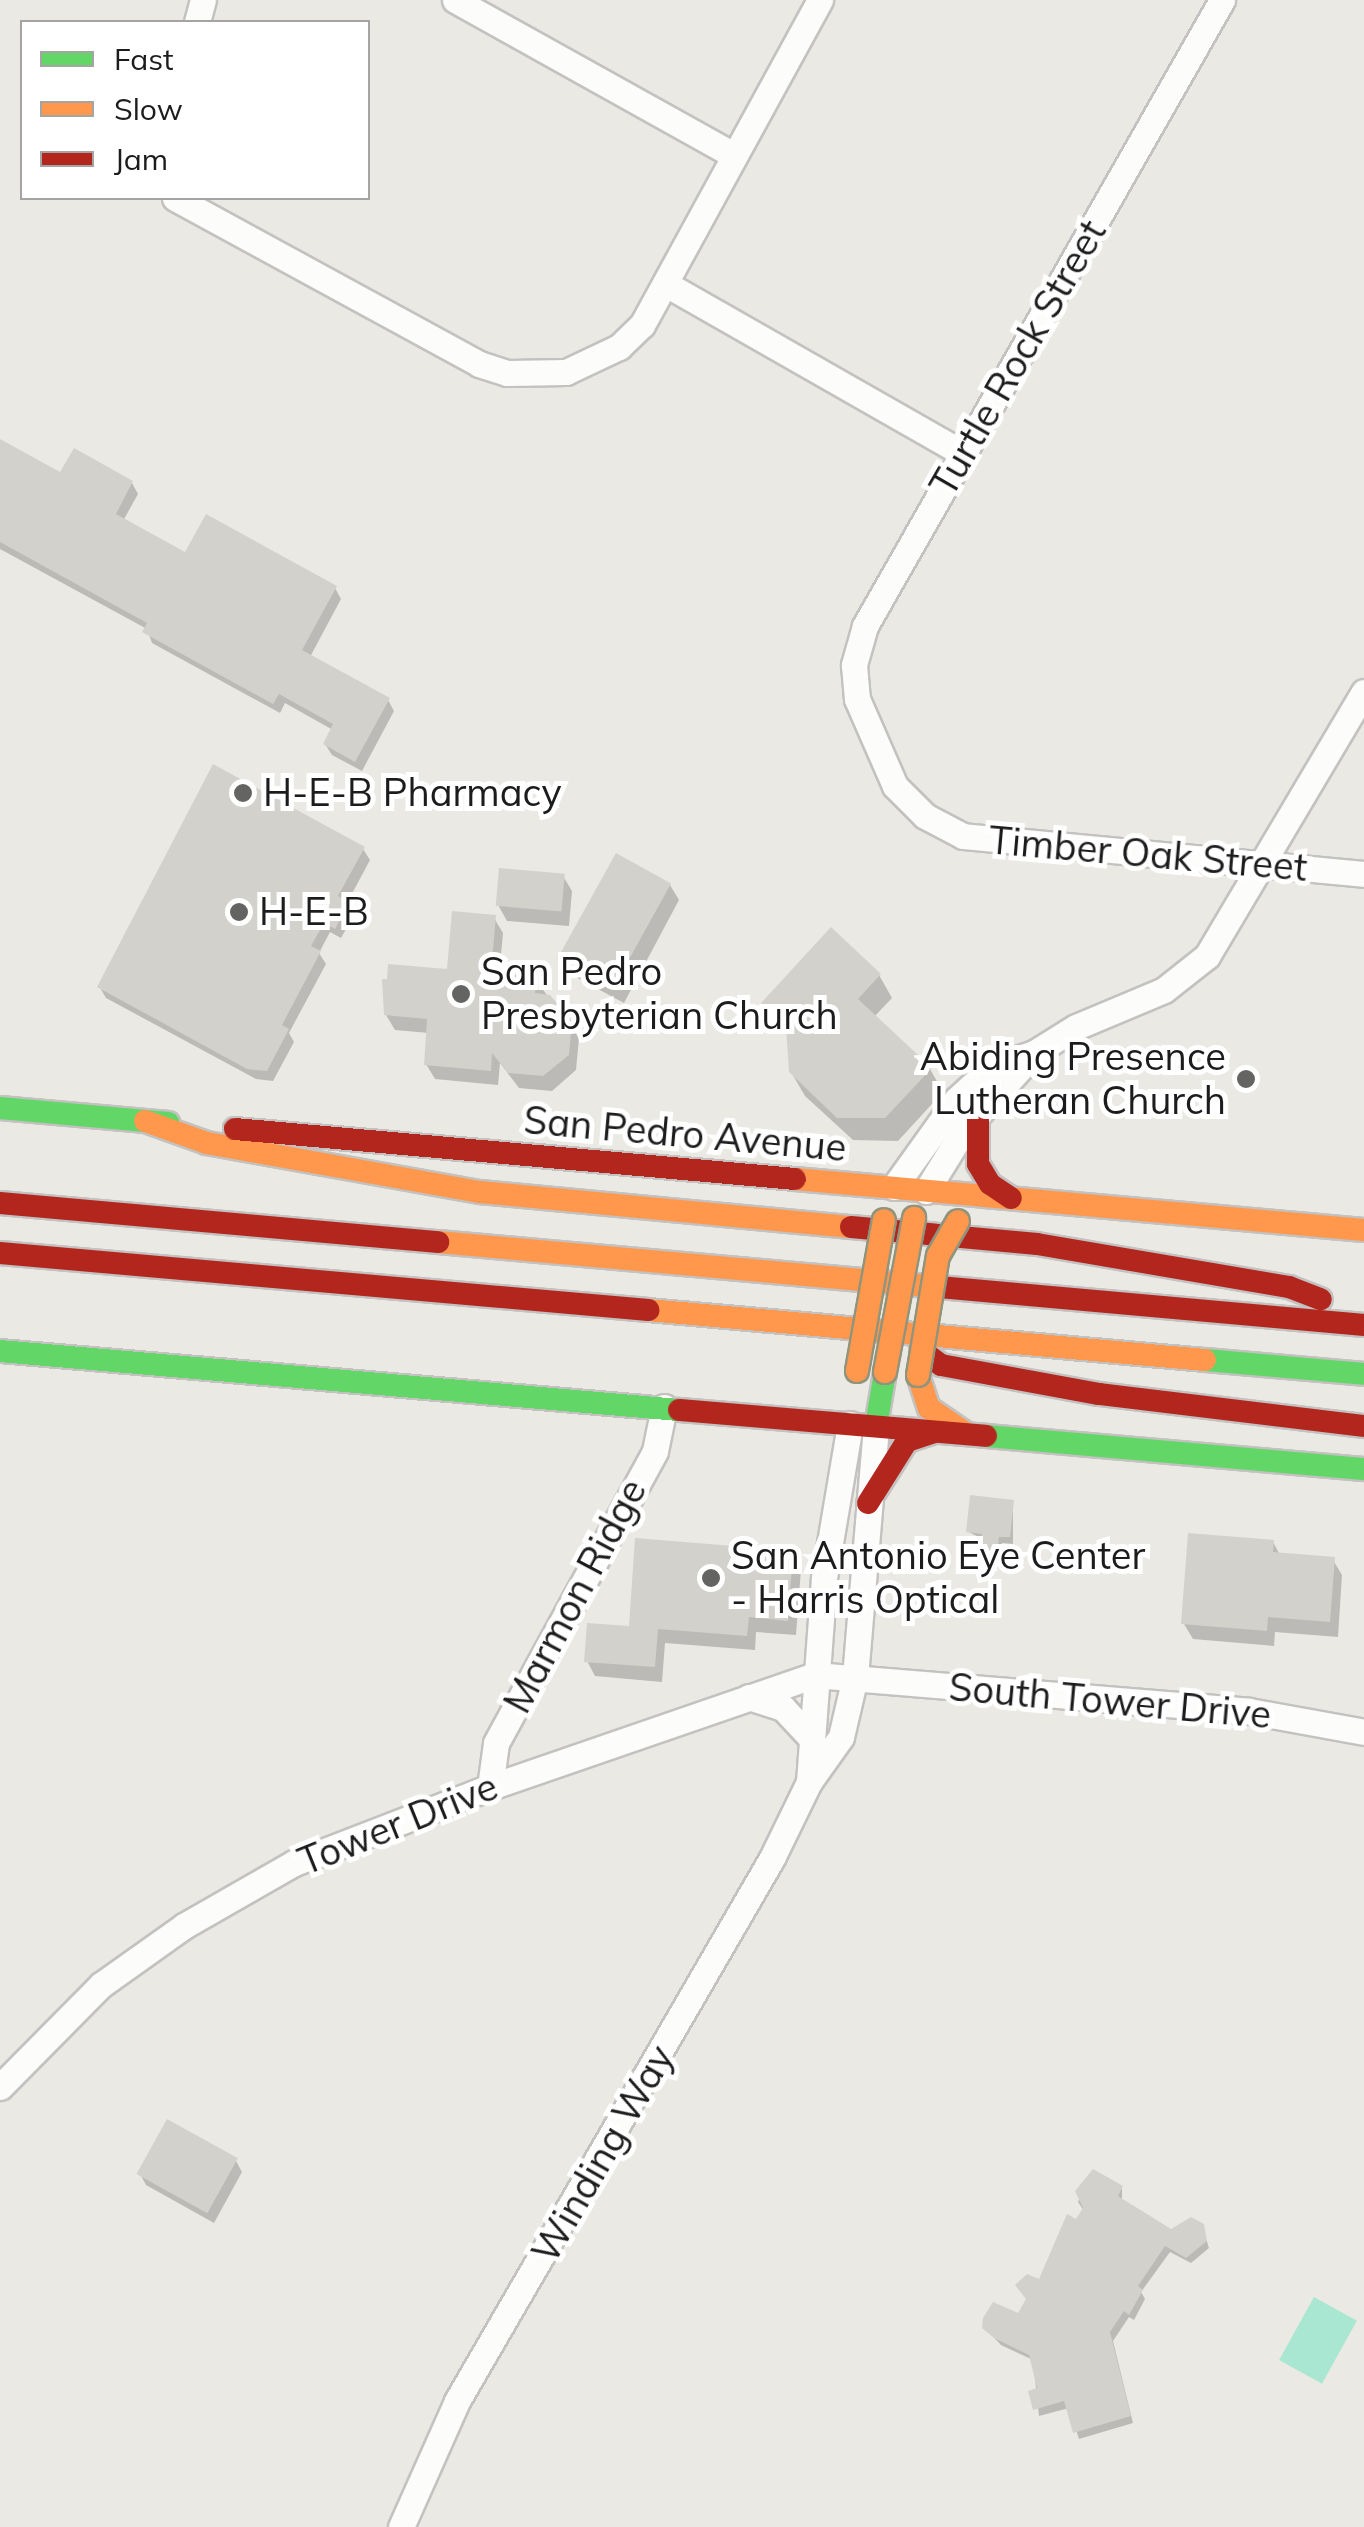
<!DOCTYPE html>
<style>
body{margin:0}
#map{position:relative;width:1364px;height:2527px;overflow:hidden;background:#eae9e4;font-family:Mulish,sans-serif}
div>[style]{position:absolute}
.pitch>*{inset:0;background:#aae7d2;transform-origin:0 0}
.shadow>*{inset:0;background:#0003}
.building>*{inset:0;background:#d3d1cc;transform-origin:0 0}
.roads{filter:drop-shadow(2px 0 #c3c2c0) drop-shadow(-2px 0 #c3c2c0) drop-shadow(0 2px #c3c2c0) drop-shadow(0 -2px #c3c2c0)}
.street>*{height:25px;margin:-12.5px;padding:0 12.5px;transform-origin:12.5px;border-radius:12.5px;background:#fcfcfb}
.fast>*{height:22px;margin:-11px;padding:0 11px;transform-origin:11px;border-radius:11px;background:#63d668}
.slow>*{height:22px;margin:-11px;padding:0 11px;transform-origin:11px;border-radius:11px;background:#ff974d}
.jam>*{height:22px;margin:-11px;padding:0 11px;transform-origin:11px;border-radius:11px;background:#b3261e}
.bridges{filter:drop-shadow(2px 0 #90947c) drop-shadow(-2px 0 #90947c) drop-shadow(0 2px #90947c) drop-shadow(0 -2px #90947c)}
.slow-bridge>*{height:22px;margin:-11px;padding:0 11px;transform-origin:11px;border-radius:11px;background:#ff974d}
.dots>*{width:28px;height:28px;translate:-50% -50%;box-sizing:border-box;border:5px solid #fff;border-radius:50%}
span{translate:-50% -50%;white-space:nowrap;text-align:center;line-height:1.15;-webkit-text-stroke:10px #fff;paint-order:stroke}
.street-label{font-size:38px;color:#1c1c1c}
.poi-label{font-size:38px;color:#1c1c1c}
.left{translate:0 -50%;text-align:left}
.right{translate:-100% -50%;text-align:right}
.legend{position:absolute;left:20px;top:20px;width:350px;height:180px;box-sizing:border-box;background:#fff;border:2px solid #a4a4a4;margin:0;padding:12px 18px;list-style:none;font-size:30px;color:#1c1c1c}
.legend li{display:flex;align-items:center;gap:20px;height:50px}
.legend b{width:50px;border:2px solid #a4a4a4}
</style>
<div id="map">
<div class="pitch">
<i style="left:1314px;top:2297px;width:49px;height:72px;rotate:29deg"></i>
</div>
<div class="shadow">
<i style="clip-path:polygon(0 442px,61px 476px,132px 483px,138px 494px,123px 521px,186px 555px,335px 588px,341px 599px,310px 657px,388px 700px,394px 711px,362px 771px,332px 755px,325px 744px,333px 730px,285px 703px,280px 713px,152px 643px,147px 629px,0 549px)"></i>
<i style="clip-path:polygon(363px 849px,370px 860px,347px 903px,354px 915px,341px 938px,330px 932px,319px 953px,326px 964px,289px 1033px,294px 1042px,273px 1081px,256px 1079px,106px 998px,99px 986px)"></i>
<i style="clip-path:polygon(563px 876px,572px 891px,569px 926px,507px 921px,498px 905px)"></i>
<i style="clip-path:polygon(670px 885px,679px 900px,624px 1003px,572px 975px,563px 960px)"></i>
<i style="clip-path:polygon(494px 918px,503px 933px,499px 976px,535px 979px,579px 1038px,576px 1070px,552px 1091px,519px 1088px,500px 1063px,498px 1085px,435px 1079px,426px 1064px,429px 1033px,395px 1030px,386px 1015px,390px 966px,449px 971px)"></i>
<i style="clip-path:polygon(879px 975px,892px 998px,874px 1017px,930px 1069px,943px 1092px,898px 1141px,853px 1140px,805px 1096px,791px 1072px,789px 1037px,764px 1003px)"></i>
<i style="clip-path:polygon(1013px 1502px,1013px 1544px,1002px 1543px,1000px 1559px,987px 1558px,984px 1540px,969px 1532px)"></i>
<i style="clip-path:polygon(1273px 1542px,1280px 1555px,1333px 1560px,1342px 1575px,1338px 1637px,1275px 1632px,1274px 1646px,1193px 1639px,1184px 1624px)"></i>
<i style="clip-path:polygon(792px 1554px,801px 1569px,796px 1635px,756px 1632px,755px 1650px,665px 1643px,662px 1682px,595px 1676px,587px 1661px,631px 1628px)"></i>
<i style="clip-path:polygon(236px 2161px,242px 2172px,214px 2223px,146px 2185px,140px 2174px)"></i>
<i style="clip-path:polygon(1093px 2172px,1122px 2188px,1122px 2201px,1171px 2232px,1202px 2226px,1209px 2248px,1191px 2263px,1170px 2252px,1141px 2292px,1145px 2299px,1134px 2320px,1129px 2317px,1113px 2341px,1133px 2423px,1079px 2439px,1069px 2408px,1039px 2416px,1033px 2360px,1001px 2345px,985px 2328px,1019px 2316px,1084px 2211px,1078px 2202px)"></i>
</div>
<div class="building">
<i style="clip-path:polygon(0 439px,60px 472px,74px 448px,133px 481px,116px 514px,185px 552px,206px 514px,337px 586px,302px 650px,390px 698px,355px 762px,323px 744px,333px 724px,279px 694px,273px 704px,142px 632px,147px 623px,0 542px)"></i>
<i style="clip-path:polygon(213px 764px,365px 847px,338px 896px,349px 902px,335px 929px,324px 923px,311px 946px,321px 951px,282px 1025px,289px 1029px,267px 1071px,247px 1069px,97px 987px)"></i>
<i style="left:616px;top:853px;width:63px;height:121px;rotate:29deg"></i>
<i style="left:499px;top:868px;width:66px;height:38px;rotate:5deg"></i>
<i style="clip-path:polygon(452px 911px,496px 915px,491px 972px,536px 977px,535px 993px,550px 995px,572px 1021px,569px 1055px,543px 1076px,508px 1073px,492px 1053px,491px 1071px,424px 1065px,427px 1019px,384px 1015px,382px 979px,387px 979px,388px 964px,447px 969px)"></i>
<i style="clip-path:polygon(831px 927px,881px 974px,858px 999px,932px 1068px,885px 1118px,837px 1118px,789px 1072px,786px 1026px,761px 1003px)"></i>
<i style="clip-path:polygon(970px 1495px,1014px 1500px,1010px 1537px,999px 1537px,997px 1553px,980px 1552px,982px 1534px,966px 1532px)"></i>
<i style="clip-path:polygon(1188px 1533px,1274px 1540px,1273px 1552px,1335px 1557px,1330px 1622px,1268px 1617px,1267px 1631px,1181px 1624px)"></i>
<i style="clip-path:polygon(635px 1538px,793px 1551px,788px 1621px,749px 1617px,747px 1636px,658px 1629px,655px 1667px,584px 1662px,587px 1623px,629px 1626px)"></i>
<i style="left:167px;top:2119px;width:81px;height:63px;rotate:29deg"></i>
<i style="clip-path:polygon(1093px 2169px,1123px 2186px,1118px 2196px,1171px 2229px,1191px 2217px,1204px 2224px,1207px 2241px,1186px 2258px,1165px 2246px,1138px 2286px,1143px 2290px,1129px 2315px,1124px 2311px,1110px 2332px,1131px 2416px,1073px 2433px,1064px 2401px,1033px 2410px,1028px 2391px,1037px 2388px,1029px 2355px,994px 2338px,982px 2328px,983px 2318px,993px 2302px,1018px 2313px,1026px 2299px,1015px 2285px,1027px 2274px,1039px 2279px,1067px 2214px,1076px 2219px,1083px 2208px,1075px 2191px)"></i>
</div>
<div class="roads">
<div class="street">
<i style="left:455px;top:0;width:319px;rotate:29.1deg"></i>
<i style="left:1222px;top:0;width:721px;rotate:119.7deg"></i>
<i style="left:865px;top:626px;width:41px;rotate:105.8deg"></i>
<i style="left:854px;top:665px;width:34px;rotate:85deg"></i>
<i style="left:857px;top:699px;width:95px;rotate:66.4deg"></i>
<i style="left:895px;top:786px;width:42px;rotate:45deg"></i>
<i style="left:925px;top:816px;width:43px;rotate:27.8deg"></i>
<i style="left:963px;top:836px;width:403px;rotate:5.4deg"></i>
<i style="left:197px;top:22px;width:23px;rotate:-75deg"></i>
<i style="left:175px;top:198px;width:346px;rotate:28.6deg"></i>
<i style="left:479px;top:364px;width:29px;rotate:18deg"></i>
<i style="left:507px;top:373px;width:59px;rotate:-1deg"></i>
<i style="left:566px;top:372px;width:59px;rotate:-25.3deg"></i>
<i style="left:619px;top:347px;width:32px;rotate:-44deg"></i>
<i style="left:642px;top:325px;width:371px;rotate:-61.3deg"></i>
<i style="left:666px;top:284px;width:343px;rotate:29.7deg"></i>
<i style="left:894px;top:1187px;width:108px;rotate:-54.4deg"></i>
<i style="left:957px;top:1099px;width:46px;rotate:-42.4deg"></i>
<i style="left:991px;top:1068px;width:46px;rotate:-19.2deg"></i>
<i style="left:926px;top:1191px;width:70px;rotate:-58.3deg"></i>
<i style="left:963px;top:1131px;width:105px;rotate:-47.7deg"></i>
<i style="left:1034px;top:1053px;width:49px;rotate:-31.8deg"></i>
<i style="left:1076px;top:1027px;width:95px;rotate:-22.8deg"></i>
<i style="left:1164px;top:990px;width:55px;rotate:-38.3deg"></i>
<i style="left:1207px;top:956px;width:307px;rotate:-59.3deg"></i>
<i style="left:749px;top:1697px;width:36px;rotate:18deg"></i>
<i style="left:783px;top:1708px;width:37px;rotate:47deg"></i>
<i style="left:809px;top:1782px;width:205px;rotate:-85.8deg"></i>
<i style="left:824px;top:1578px;width:156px;rotate:-80.4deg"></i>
<i style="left:490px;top:1787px;width:44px;rotate:-82.2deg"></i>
<i style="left:496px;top:1743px;width:332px;rotate:-61.4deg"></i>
<i style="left:655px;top:1451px;width:45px;rotate:-78.4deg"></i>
<i style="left:0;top:2087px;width:144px;rotate:-45.3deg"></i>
<i style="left:101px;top:1985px;width:102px;rotate:-35.4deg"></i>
<i style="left:184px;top:1926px;width:127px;rotate:-29.8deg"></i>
<i style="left:294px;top:1863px;width:210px;rotate:-21.2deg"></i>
<i style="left:490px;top:1787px;width:344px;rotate:-19deg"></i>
<i style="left:815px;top:1675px;width:435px;rotate:4.7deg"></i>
<i style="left:1249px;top:1711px;width:117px;rotate:10.3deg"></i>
<i style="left:401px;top:2527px;width:138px;rotate:-66deg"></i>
<i style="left:457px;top:2401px;width:628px;rotate:-59.88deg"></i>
<i style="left:772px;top:1858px;width:85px;rotate:-64deg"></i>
<i style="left:809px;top:1782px;width:55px;rotate:-54.6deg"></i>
<i style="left:841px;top:1737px;width:62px;rotate:-76.9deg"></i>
<i style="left:855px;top:1677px;width:252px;rotate:-85.2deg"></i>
</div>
<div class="fast">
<i style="left:0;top:1108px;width:169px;rotate:5.1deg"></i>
<i style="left:0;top:1351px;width:682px;rotate:4.97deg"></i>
<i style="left:1205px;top:1360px;width:160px;rotate:5deg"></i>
<i style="left:876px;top:1426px;width:55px;rotate:-80.5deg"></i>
<i style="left:986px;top:1436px;width:379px;rotate:5deg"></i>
</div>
<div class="slow">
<i style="left:145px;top:1121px;width:66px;rotate:19.5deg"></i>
<i style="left:207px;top:1143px;width:277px;rotate:10.2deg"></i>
<i style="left:480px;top:1192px;width:373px;rotate:5.4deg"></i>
<i style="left:795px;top:1179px;width:571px;rotate:5.12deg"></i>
<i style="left:438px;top:1242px;width:503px;rotate:5.13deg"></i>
<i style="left:648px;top:1310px;width:559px;rotate:5.13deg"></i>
<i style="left:918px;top:1375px;width:35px;rotate:72deg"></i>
<i style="left:929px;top:1408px;width:42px;rotate:34.4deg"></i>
</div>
<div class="jam">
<i style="left:978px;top:1112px;width:52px;rotate:90deg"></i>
<i style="left:978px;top:1164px;width:23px;rotate:59deg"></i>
<i style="left:990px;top:1184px;width:25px;rotate:34deg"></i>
<i style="left:235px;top:1129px;width:562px;rotate:5.1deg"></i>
<i style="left:0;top:1203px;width:440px;rotate:5.1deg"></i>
<i style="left:851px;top:1227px;width:187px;rotate:5.2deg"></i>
<i style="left:1037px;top:1244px;width:256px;rotate:9.7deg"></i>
<i style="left:1289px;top:1287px;width:34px;rotate:21deg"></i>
<i style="left:0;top:1253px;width:651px;rotate:5.03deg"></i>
<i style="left:939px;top:1287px;width:427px;rotate:5.1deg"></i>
<i style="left:921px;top:1350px;width:25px;rotate:37deg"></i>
<i style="left:941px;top:1365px;width:161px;rotate:10.4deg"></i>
<i style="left:1099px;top:1394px;width:267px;rotate:6.9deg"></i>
<i style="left:679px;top:1410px;width:308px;rotate:4.8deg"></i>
<i style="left:868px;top:1503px;width:73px;rotate:-57.8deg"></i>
<i style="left:907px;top:1441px;width:28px;rotate:-18deg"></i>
</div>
</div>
<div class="bridges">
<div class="slow-bridge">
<i style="left:857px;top:1371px;width:153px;rotate:-79.9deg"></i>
<i style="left:885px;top:1372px;width:157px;rotate:-79.3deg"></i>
<i style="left:918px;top:1375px;width:121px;rotate:-80.5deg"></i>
<i style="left:938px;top:1256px;width:40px;rotate:-60.3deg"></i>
</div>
</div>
<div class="dots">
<i style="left:243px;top:793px;background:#646462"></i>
<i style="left:239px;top:912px;background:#646462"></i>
<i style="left:461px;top:994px;background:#646462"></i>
<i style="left:1246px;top:1079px;background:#646462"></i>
<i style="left:711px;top:1578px;background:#646462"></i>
</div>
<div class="street-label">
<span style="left:1018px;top:358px;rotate:-60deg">Turtle Rock Street</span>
<span style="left:1148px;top:854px;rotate:5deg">Timber Oak Street</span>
<span style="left:685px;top:1134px;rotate:5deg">San Pedro Avenue</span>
<span style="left:575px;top:1596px;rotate:-62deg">Marmon Ridge</span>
<span style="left:1110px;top:1701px;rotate:5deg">South Tower Drive</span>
<span style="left:398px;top:1824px;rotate:-22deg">Tower Drive</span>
<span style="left:603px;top:2154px;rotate:-60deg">Winding Way</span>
</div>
<div class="poi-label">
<span class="left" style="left:263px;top:793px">H-E-B Pharmacy</span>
<span class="left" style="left:259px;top:912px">H-E-B</span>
<span class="left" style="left:481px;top:994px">San Pedro<br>Presbyterian Church</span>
<span class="right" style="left:1226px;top:1079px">Abiding Presence<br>Lutheran Church</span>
<span class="left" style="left:731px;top:1578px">San Antonio Eye Center<br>- Harris Optical</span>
</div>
<ul class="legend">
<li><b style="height:12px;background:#63d668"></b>Fast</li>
<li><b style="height:12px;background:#ff974d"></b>Slow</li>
<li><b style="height:12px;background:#b3261e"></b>Jam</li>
</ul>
</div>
